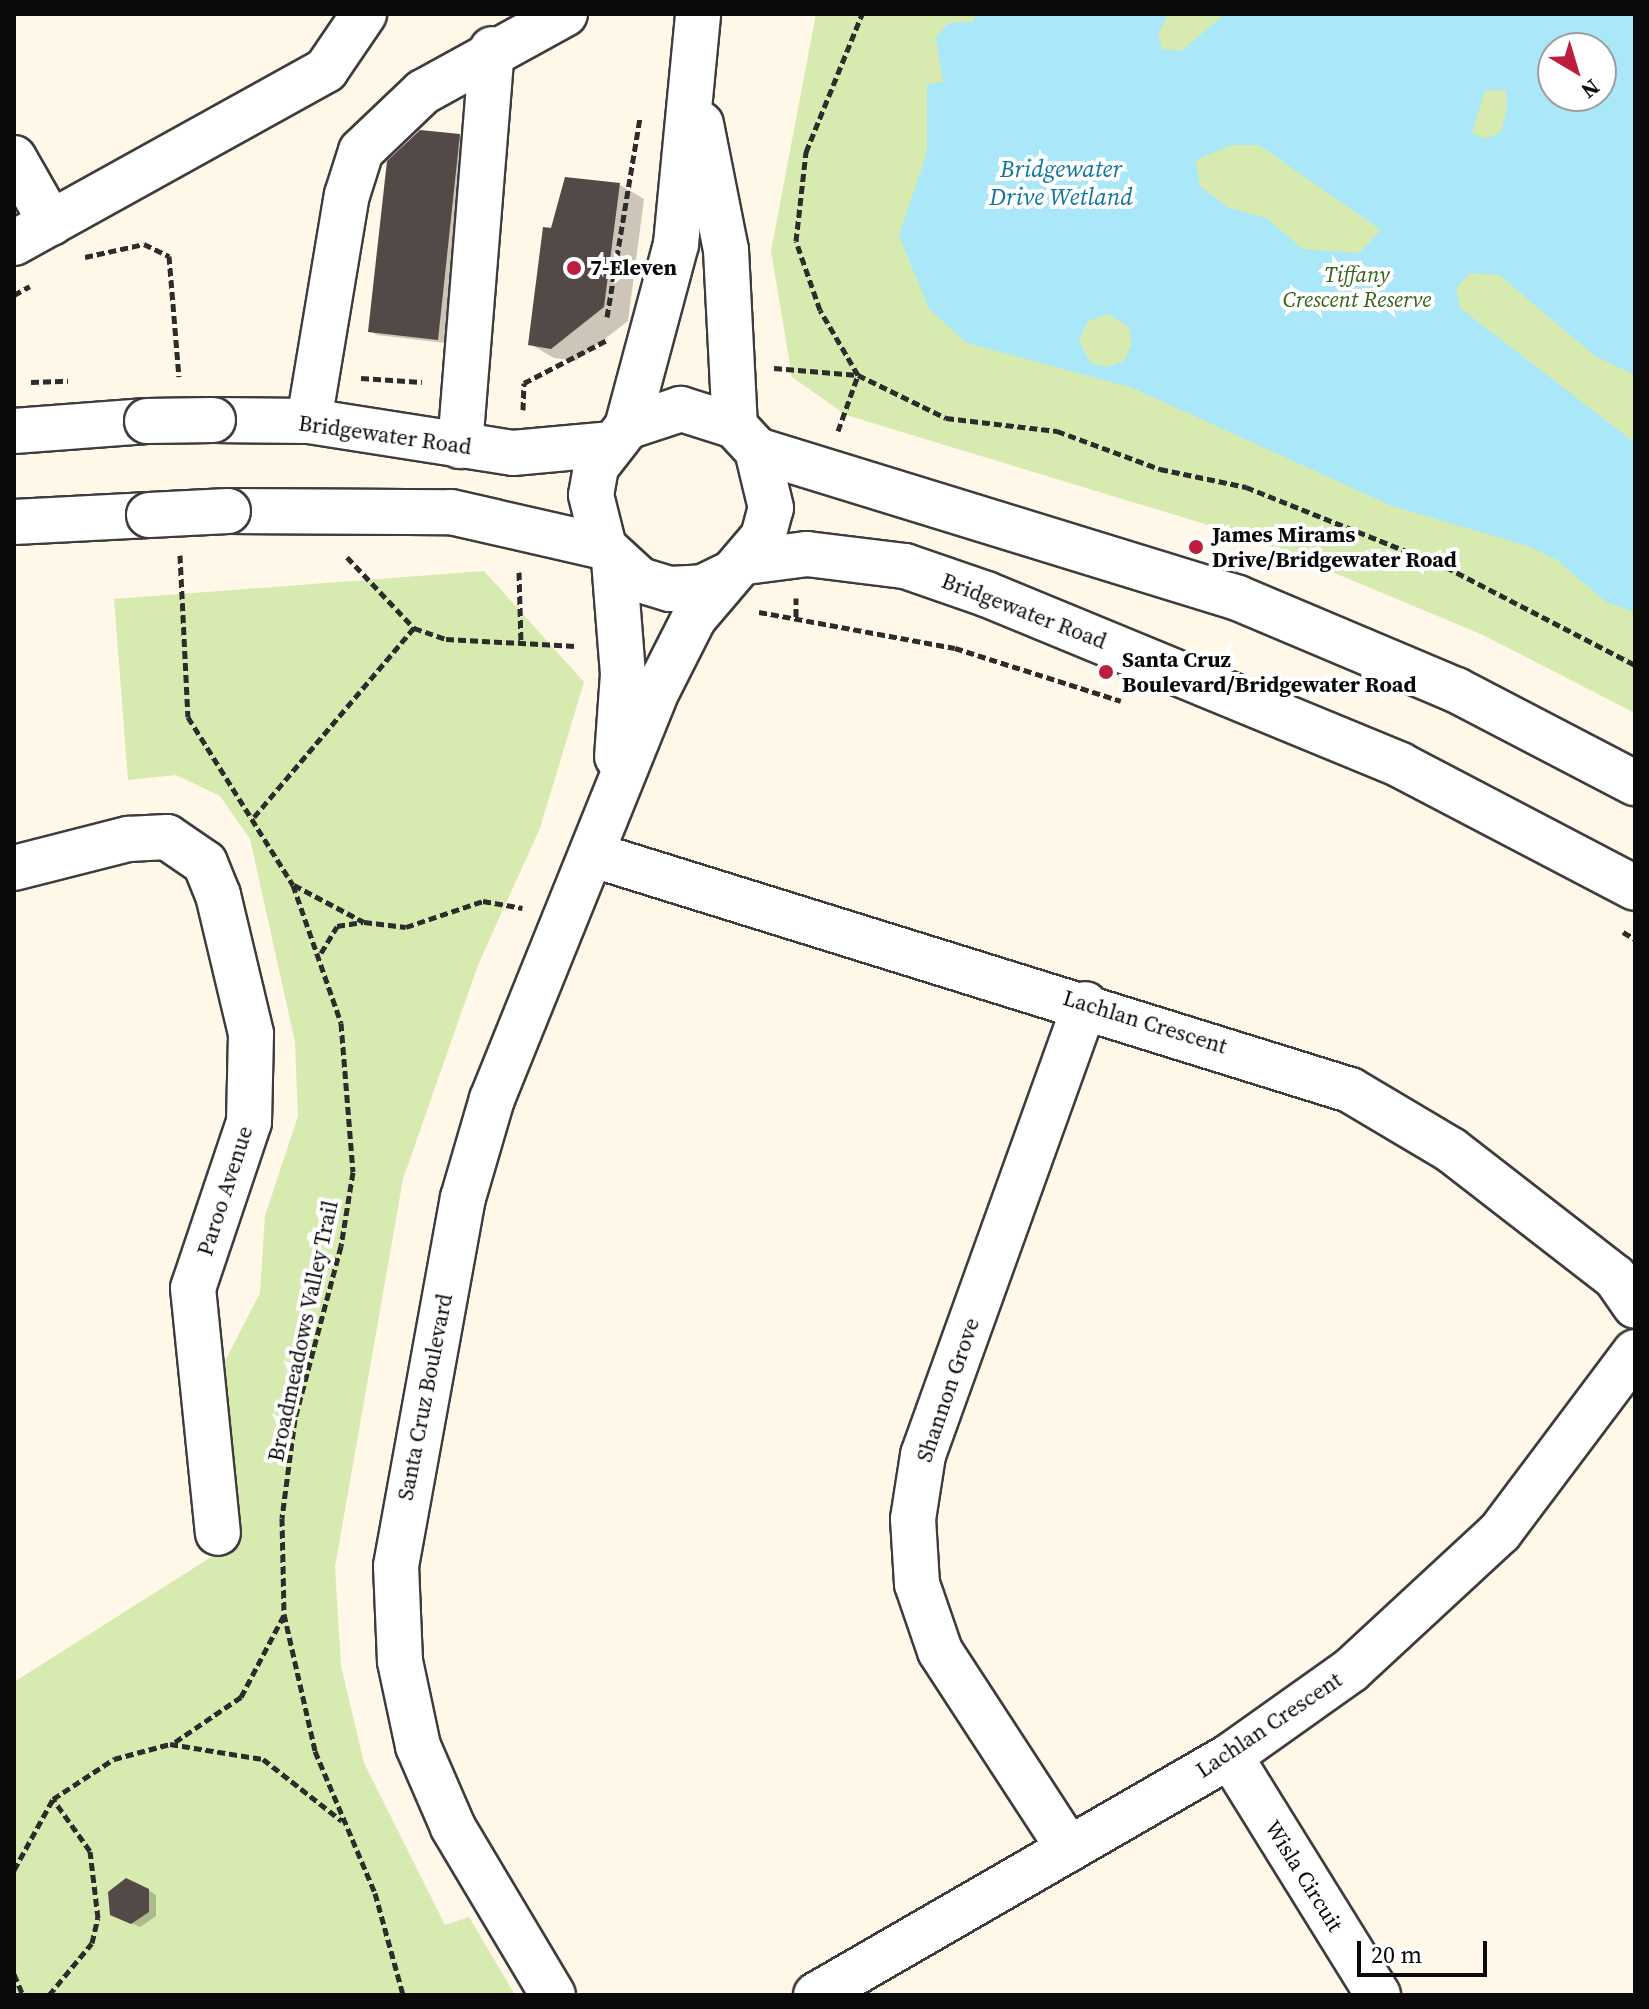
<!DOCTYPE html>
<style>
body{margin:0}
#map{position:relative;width:1649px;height:2009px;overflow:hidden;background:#fff7e7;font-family:"Source Serif 4",serif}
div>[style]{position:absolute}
.green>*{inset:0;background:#d7eab0}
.water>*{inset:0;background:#aae7f8}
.shadow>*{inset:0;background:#0003}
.building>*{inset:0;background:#534946}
.path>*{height:5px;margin-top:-2.5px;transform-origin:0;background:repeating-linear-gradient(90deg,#2c2c2c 0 8px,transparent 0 12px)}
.roads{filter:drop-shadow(2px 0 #3d3d3d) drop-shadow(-2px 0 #3d3d3d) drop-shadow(0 2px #3d3d3d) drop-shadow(0 -2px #3d3d3d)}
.minor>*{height:44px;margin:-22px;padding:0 22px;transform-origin:22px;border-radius:22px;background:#fff}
.bridges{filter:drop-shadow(2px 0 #3d3d3d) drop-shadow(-2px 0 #3d3d3d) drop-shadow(0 2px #3d3d3d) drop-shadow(0 -2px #3d3d3d)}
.minor-bridge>*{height:44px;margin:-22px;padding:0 22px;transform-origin:22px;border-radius:22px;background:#fff}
.dots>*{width:22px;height:22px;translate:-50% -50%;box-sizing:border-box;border:4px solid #fff;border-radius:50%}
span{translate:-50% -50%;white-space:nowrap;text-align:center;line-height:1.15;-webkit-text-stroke:8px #fff;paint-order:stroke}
.poi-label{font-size:22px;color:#0a0a0a;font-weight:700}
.left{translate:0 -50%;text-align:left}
.park-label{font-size:22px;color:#346219;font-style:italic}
.street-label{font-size:22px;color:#0a0a0a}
.water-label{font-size:24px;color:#10769e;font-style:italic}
.frame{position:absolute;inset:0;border:16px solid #0a0a0a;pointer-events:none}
.north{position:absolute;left:1537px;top:32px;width:80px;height:80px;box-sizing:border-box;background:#fff;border:2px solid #9d9d9d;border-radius:50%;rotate:142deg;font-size:22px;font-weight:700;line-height:32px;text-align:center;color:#0a0a0a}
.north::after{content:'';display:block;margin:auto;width:28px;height:36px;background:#bd1e3e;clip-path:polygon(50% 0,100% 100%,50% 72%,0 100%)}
.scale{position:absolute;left:1357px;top:1941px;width:130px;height:36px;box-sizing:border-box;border:4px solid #0a0a0a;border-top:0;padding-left:10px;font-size:24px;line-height:28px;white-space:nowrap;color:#0a0a0a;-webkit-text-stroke:6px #fff;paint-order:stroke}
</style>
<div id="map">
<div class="green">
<i style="clip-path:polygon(evenodd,816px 14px,1635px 14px,1635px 713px,1483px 635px,1251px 538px,846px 415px,792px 377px,771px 251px,816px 14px,1553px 48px,1601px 48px,1601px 96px,1553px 96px,1553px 48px)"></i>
<i style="clip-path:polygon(484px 571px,584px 682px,540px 828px,478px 965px,403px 1179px,335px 1567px,341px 1666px,364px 1763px,445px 1925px,469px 1917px,515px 1995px,14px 1995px,14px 1682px,238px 1540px,225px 1361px,260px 1293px,265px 1216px,298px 1116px,295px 1042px,250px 839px,220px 796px,176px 775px,128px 780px,114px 599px)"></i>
</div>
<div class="water">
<i style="clip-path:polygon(evenodd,976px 14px,1168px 14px,1158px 35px,1162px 49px,1181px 51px,1225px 14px,1635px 14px,1635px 375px,1595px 356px,1499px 275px,1470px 273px,1456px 288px,1460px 308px,1635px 443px,1635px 612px,1606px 602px,1557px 560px,1528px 546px,1392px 506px,1133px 388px,967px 343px,929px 309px,899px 235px,927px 153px,927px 84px,943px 82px,936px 38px,948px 23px,973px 22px,976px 14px,1553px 48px,1601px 48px,1601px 96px,1553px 96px,1553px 48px,976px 14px,1485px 90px,1506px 90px,1507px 109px,1501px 132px,1485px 139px,1472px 133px,1485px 90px,976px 14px,1231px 145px,1259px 145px,1381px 230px,1359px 253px,1303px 249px,1266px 218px,1227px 207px,1200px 186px,1196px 160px,1231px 145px,976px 14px,1108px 314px,1129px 327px,1132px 344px,1124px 361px,1107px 367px,1091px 363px,1079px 341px,1088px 321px,1108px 314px)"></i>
</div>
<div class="shadow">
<i style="clip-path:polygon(459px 136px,467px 140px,445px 343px,377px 335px,370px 331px)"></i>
<i style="clip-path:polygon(620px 185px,644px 199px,628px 321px,576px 361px,554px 358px,530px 344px,553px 230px)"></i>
<i style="clip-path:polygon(148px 1890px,156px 1895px,156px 1916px,140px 1927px,120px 1918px)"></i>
</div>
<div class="building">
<i style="clip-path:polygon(420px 130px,460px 134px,438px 340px,368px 332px,387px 161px)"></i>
<i style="clip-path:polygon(565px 177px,620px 183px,604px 307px,551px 349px,528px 345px,543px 227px,551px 228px)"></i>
<i style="clip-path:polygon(126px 1878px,149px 1889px,149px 1912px,131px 1924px,110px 1915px,108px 1892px)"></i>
</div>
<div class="path">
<i style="left:85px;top:257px;width:60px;rotate:-12.4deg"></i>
<i style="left:144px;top:244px;width:28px;rotate:26deg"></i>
<i style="left:169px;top:256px;width:121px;rotate:85.3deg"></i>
<i style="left:14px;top:295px;width:18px;rotate:-29deg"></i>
<i style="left:607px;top:317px;width:202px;rotate:-80.6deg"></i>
<i style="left:774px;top:368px;width:84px;rotate:4.8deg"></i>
<i style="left:858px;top:375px;width:98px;rotate:26deg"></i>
<i style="left:946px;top:418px;width:112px;rotate:6.7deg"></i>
<i style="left:1057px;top:431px;width:110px;rotate:20.3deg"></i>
<i style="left:1160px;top:469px;width:88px;rotate:11.8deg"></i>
<i style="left:1246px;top:487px;width:215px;rotate:21.8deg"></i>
<i style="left:1446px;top:567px;width:213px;rotate:27.4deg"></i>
<i style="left:361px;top:378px;width:61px;rotate:3.8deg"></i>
<i style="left:31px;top:382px;width:37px;rotate:-2deg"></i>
<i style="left:523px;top:410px;width:27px;rotate:-88deg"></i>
<i style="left:524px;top:383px;width:93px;rotate:-27.4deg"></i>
<i style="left:838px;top:431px;width:59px;rotate:-70.3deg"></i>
<i style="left:858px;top:375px;width:75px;rotate:-120.3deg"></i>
<i style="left:820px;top:310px;width:73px;rotate:-109.2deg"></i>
<i style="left:796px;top:241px;width:90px;rotate:-83.6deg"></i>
<i style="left:806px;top:152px;width:149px;rotate:-67.9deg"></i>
<i style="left:180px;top:555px;width:162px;rotate:87.2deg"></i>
<i style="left:188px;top:717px;width:198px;rotate:58deg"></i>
<i style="left:293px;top:885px;width:146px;rotate:70.8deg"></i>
<i style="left:341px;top:1023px;width:149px;rotate:85.4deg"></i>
<i style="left:353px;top:1172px;width:75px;rotate:99.2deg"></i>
<i style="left:341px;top:1246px;width:179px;rotate:104.9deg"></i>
<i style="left:295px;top:1419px;width:100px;rotate:97.5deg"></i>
<i style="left:282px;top:1518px;width:96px;rotate:88.8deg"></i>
<i style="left:284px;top:1614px;width:140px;rotate:77.2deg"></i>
<i style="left:315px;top:1751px;width:154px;rotate:67.1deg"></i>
<i style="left:375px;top:1893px;width:106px;rotate:74.6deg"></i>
<i style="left:347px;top:557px;width:98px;rotate:46.7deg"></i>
<i style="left:414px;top:628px;width:34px;rotate:19deg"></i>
<i style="left:446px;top:639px;width:130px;rotate:3.1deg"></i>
<i style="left:519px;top:572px;width:71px;rotate:88.4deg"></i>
<i style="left:759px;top:612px;width:199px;rotate:10.4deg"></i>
<i style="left:955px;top:648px;width:174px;rotate:17.7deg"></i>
<i style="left:796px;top:617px;width:19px;rotate:-90deg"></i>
<i style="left:254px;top:817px;width:248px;rotate:-49.8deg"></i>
<i style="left:294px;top:885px;width:79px;rotate:27.9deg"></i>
<i style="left:364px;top:922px;width:42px;rotate:6.8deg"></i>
<i style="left:406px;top:927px;width:81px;rotate:-18.7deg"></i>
<i style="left:483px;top:901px;width:40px;rotate:10deg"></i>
<i style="left:1623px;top:932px;width:14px;rotate:30deg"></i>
<i style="left:321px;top:953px;width:31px;rotate:-59deg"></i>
<i style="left:337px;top:926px;width:26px;rotate:-9deg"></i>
<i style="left:175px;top:1742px;width:80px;rotate:-34.3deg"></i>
<i style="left:241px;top:1697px;width:93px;rotate:-62.3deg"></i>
<i style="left:14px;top:1870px;width:81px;rotate:-61.2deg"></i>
<i style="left:53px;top:1799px;width:73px;rotate:-33.3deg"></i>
<i style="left:114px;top:1759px;width:58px;rotate:-15deg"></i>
<i style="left:170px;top:1744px;width:94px;rotate:9.2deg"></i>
<i style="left:263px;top:1759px;width:100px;rotate:38.1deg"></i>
<i style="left:14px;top:1974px;width:23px;rotate:67deg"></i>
<i style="left:49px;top:1995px;width:67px;rotate:-50.4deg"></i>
<i style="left:92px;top:1943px;width:26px;rotate:-77deg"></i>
<i style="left:98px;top:1918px;width:67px;rotate:-96.8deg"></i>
<i style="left:90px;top:1851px;width:64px;rotate:-125.4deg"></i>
</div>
<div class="roads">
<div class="minor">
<i style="left:701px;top:124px;width:128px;rotate:78.8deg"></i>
<i style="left:726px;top:250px;width:176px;rotate:87.1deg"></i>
<i style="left:14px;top:158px;width:75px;rotate:60.4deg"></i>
<i style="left:14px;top:243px;width:357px;rotate:-29deg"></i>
<i style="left:326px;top:70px;width:68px;rotate:-55.8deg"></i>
<i style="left:213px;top:420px;width:96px;rotate:0.6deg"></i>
<i style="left:309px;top:421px;width:206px;rotate:8.9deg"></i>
<i style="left:513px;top:453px;width:97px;rotate:-5.3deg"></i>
<i style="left:309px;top:421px;width:229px;rotate:-80.5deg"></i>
<i style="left:347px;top:195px;width:46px;rotate:-72.3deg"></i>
<i style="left:361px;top:151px;width:86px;rotate:-43.6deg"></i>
<i style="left:423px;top:92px;width:162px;rotate:-28.8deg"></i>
<i style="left:627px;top:427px;width:189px;rotate:-75deg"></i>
<i style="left:676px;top:244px;width:231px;rotate:-84.5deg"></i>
<i style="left:14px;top:431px;width:133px;rotate:-4.3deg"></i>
<i style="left:460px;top:446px;width:398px;rotate:-85.4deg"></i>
<i style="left:757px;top:450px;width:503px;rotate:17.1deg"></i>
<i style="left:1238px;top:598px;width:237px;rotate:22.9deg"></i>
<i style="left:1456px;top:690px;width:202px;rotate:27.5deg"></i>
<i style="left:228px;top:511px;width:223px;rotate:0.3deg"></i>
<i style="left:451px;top:512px;width:157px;rotate:12.9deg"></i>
<i style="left:14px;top:522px;width:135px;rotate:-3deg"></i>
<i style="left:614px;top:560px;width:114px;rotate:85.5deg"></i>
<i style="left:623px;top:674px;width:83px;rotate:94.1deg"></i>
<i style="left:746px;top:562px;width:62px;rotate:-7.5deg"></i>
<i style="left:807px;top:554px;width:99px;rotate:7deg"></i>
<i style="left:905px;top:566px;width:86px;rotate:19.1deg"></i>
<i style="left:986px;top:594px;width:448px;rotate:22.4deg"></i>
<i style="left:1400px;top:765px;width:265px;rotate:27.6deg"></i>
<i style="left:594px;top:855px;width:792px;rotate:17.27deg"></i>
<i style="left:1350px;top:1090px;width:117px;rotate:30.7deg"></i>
<i style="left:1451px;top:1150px;width:207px;rotate:37.8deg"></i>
<i style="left:1615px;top:1277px;width:35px;rotate:55deg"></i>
<i style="left:14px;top:868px;width:118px;rotate:-14.3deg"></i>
<i style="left:128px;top:839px;width:39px;rotate:-3deg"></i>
<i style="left:167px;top:837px;width:46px;rotate:34.4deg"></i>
<i style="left:205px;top:863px;width:35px;rotate:68deg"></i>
<i style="left:218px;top:895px;width:143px;rotate:76.6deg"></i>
<i style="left:251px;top:1034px;width:88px;rotate:91.3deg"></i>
<i style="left:249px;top:1122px;width:175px;rotate:108.6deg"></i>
<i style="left:193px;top:1288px;width:246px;rotate:84.2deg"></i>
<i style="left:1230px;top:1756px;width:281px;rotate:58.2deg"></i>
<i style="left:1069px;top:1849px;width:236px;rotate:-123.1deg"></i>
<i style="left:940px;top:1651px;width:71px;rotate:-108.9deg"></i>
<i style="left:917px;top:1584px;width:65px;rotate:-93.5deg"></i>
<i style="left:913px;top:1519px;width:65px;rotate:-81.1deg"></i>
<i style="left:923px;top:1455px;width:479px;rotate:-70.2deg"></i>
<i style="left:553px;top:1995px;width:196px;rotate:-120.8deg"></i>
<i style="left:453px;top:1827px;width:88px;rotate:-113.4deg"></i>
<i style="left:418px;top:1746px;width:87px;rotate:-102deg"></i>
<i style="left:400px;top:1661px;width:95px;rotate:-92.4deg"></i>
<i style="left:396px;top:1566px;width:374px;rotate:-79.7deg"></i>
<i style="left:463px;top:1198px;width:103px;rotate:-73.7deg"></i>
<i style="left:492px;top:1099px;width:442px;rotate:-68deg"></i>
<i style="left:658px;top:689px;width:80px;rotate:-63.1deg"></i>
<i style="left:694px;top:618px;width:106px;rotate:-49.6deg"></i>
<i style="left:763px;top:537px;width:30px;rotate:-75deg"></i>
<i style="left:771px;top:508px;width:60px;rotate:-103.6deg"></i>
<i style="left:757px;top:450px;width:33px;rotate:-133deg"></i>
<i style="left:735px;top:426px;width:57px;rotate:-162.5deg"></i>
<i style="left:681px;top:409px;width:57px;rotate:161.6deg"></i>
<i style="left:627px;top:427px;width:51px;rotate:127.8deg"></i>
<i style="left:596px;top:467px;width:28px;rotate:100deg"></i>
<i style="left:591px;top:495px;width:54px;rotate:76deg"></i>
<i style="left:604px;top:547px;width:49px;rotate:42.5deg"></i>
<i style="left:640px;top:580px;width:31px;rotate:17deg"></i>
<i style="left:670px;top:589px;width:33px;rotate:-3deg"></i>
<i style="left:703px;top:587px;width:32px;rotate:-26deg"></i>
<i style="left:816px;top:1995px;width:478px;rotate:-30deg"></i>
<i style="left:1230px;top:1756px;width:148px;rotate:-35.4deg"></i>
<i style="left:1351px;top:1670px;width:203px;rotate:-42.8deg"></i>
<i style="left:1500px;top:1532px;width:225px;rotate:-53.1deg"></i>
</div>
</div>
<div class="bridges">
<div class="minor-bridge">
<i style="left:147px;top:421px;width:66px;rotate:-0.9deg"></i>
<i style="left:149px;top:515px;width:79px;rotate:-2.9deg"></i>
</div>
</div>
<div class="dots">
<i style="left:574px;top:268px;background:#bd1e3e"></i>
<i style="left:1196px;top:547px;background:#bd1e3e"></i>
<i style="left:1106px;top:672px;background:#bd1e3e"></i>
</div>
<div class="poi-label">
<span class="left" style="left:590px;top:268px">7-Eleven</span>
<span class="left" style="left:1212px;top:547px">James Mirams<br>Drive/Bridgewater Road</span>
<span class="left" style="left:1122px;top:672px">Santa Cruz<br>Boulevard/Bridgewater Road</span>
</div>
<div class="park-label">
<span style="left:1357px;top:287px">Tiffany<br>Crescent Reserve</span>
</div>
<div class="street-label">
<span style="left:385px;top:435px;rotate:8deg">Bridgewater Road</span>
<span style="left:1024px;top:611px;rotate:21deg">Bridgewater Road</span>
<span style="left:1145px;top:1022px;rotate:17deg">Lachlan Crescent</span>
<span style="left:225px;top:1191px;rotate:-72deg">Paroo Avenue</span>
<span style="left:303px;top:1331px;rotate:-78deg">Broadmeadows Valley Trail</span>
<span style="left:948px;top:1390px;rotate:-71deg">Shannon Grove</span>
<span style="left:425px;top:1397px;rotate:-79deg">Santa Cruz Boulevard</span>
<span style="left:1269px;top:1725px;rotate:-34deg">Lachlan Crescent</span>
<span style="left:1304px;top:1876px;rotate:58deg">Wisla Circuit</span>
</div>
<div class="water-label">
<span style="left:1061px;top:183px">Bridgewater<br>Drive Wetland</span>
</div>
<div class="frame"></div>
<div class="north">N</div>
<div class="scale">20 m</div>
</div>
